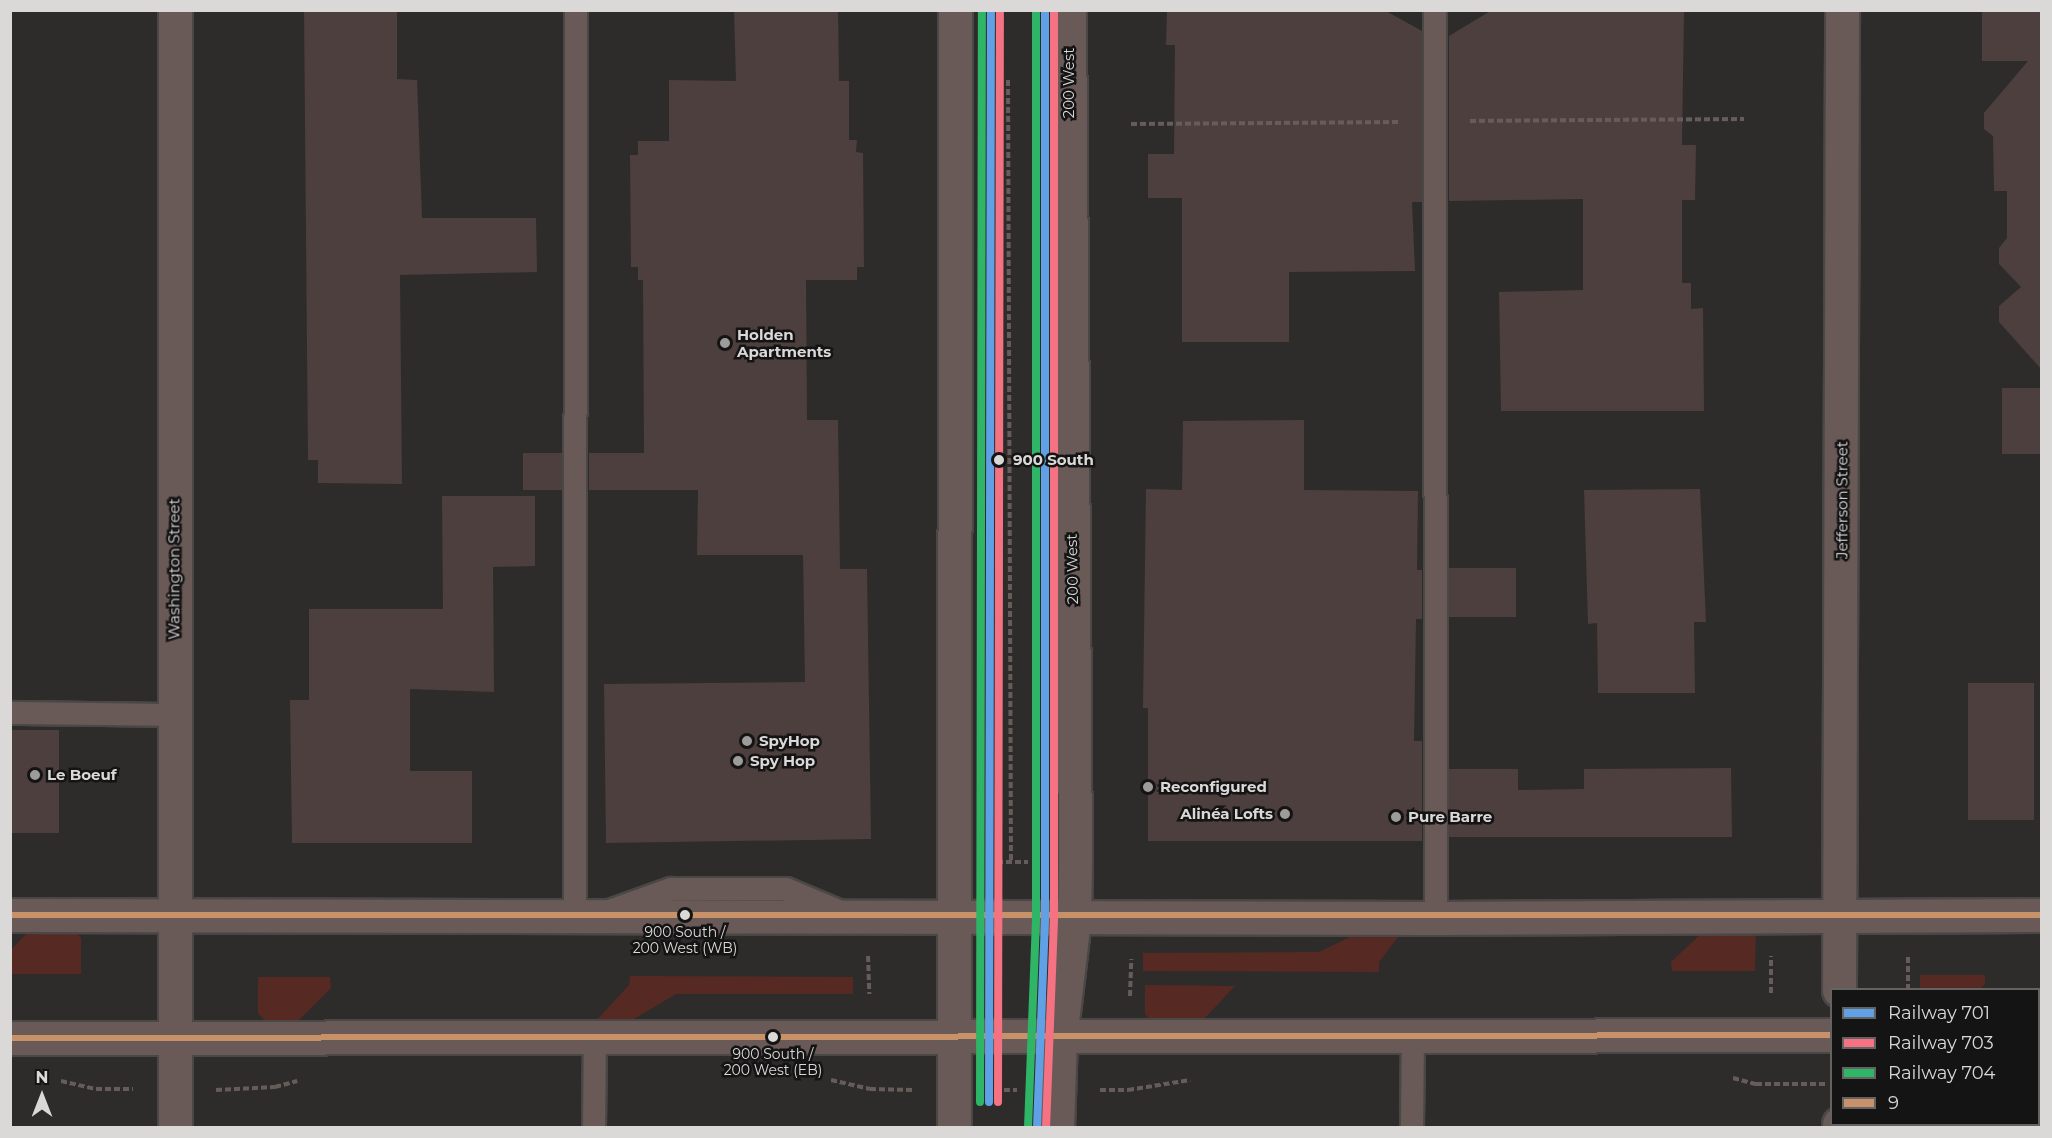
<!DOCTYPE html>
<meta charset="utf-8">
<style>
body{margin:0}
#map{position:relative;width:2052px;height:1138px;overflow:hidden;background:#2d2c2b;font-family:Montserrat,sans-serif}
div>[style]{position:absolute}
.green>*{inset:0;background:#572923}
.building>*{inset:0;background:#4d3f3d;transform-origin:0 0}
.path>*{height:4px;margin-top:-2px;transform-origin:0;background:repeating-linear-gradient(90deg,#665c5a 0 6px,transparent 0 9px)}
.roads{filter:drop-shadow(2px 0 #494847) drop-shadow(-2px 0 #494847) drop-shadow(0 2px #494847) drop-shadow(0 -2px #494847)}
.service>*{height:22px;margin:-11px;padding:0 11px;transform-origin:11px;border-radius:11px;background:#6a5a57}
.minor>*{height:33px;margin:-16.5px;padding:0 16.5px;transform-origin:16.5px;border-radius:16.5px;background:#6a5a57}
.tertiary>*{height:33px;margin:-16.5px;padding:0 16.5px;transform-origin:16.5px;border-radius:16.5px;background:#6a5a57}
.bus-1>*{height:6px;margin:-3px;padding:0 3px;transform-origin:3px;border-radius:3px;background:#c7916a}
.rail-1>*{height:8px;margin:-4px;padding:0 4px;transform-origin:4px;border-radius:4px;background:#60a1e5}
.rail-2>*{height:8px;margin:-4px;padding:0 4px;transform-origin:4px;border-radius:4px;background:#f57283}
.rail-3>*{height:8px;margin:-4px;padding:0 4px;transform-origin:4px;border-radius:4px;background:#2eb566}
.dots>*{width:16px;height:16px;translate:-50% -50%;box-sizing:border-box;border:3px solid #151414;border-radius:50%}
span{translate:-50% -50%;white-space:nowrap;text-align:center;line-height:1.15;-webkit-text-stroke:5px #151414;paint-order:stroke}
.bus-label{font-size:14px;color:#dbd9d8}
.street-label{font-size:15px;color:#dbd9d8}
.poi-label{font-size:15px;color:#dbd9d8;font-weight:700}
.left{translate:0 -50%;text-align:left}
.right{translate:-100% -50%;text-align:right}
.stop-label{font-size:15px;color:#dbd9d8;font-weight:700}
.frame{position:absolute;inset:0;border:12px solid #dbd9d8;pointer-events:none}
.legend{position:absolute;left:1830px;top:988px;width:210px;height:138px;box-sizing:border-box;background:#151414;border:2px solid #646362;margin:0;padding:8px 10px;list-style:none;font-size:18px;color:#dbd9d8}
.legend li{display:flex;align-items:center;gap:12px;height:30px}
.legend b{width:30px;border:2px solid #646362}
.north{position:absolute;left:12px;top:1066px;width:60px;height:60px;-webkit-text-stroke:4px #151414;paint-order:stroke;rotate:0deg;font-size:16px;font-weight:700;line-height:24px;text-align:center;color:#dbd9d8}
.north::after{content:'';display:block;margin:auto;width:21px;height:27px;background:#dbd9d8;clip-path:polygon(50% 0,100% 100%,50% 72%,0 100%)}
</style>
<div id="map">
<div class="green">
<i style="clip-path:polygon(1370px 927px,1406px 927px,1379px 962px,1379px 972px,1143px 971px,1143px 953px,1319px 952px)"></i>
<i style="clip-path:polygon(1707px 928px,1756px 928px,1755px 971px,1672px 971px,1671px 962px)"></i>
<i style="clip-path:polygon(29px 931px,76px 931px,81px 938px,81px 974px,11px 974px,11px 950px)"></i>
<i style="clip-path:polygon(1920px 975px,1985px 975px,1985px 984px,1980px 989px,1920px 989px)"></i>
<i style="clip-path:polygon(630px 976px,853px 977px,853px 994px,676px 994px,629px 1022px,595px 1022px,629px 985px)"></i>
<i style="clip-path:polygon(258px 977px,330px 977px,331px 988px,299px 1020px,264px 1020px,258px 1013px)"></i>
<i style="clip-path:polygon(1145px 985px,1235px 986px,1205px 1018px,1148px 1018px,1145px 1014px)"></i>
</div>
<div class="building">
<i style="clip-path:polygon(304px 10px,397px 10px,397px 79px,417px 80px,422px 218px,536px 218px,537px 272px,400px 275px,402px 484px,318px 483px,318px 460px,308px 460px)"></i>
<i style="clip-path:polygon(734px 10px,838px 10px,839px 81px,849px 81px,849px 140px,857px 140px,856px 152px,863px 153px,864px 267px,857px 267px,857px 280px,806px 280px,807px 420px,838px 420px,840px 569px,867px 569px,871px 839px,606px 843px,604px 684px,805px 682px,803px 555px,697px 555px,698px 490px,589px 490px,589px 453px,644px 453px,643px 280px,638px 280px,638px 267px,631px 267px,630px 155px,638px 155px,638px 141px,669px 141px,669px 80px,736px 81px)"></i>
<i style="clip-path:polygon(1167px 10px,1384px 10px,1422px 31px,1422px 202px,1412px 202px,1415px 271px,1289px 272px,1289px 342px,1182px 342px,1182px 198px,1148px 198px,1148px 154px,1174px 154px,1175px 45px,1166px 45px)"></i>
<i style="clip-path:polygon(1492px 10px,1684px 10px,1682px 145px,1696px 145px,1695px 200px,1682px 200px,1682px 283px,1691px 283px,1691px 309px,1703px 308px,1704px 411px,1501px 411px,1499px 292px,1583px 290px,1583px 199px,1449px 201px,1449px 36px)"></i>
<i style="clip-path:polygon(1982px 10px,2042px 10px,2042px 370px,1999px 322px,1999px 306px,2021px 287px,1999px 264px,1999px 248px,2007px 238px,2007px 191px,1994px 191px,1993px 136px,1984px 129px,1984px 113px,2028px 61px,1982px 61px)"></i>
<i style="left:2002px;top:388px;width:40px;height:66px"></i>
<i style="clip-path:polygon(1304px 420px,1304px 490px,1418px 491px,1417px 570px,1422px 570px,1422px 619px,1416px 619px,1414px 741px,1422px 741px,1422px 841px,1148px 841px,1148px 708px,1143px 708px,1146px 489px,1182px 490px,1183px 421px)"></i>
<i style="left:523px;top:453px;width:39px;height:37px"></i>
<i style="clip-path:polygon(1700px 489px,1706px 622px,1694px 622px,1695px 693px,1598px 693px,1597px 623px,1588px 624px,1584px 490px)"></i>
<i style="clip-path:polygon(442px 496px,535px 496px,535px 566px,493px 567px,494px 692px,410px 689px,410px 771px,472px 771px,472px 843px,292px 843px,290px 700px,309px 700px,309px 609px,443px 609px)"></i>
<i style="left:1516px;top:568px;width:49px;height:67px;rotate:90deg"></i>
<i style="left:1968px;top:683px;width:66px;height:137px"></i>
<i style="left:59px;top:730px;width:103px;height:47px;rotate:90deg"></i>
<i style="clip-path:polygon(1731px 768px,1732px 837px,1449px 837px,1449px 769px,1518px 769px,1518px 790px,1584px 789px,1584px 769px)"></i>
</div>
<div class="path">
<i style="left:1008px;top:80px;width:783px;rotate:89.78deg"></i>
<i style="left:1470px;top:121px;width:274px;rotate:-0.4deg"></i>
<i style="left:1131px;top:124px;width:269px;rotate:-0.4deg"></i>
<i style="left:997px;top:862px;width:31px"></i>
<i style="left:868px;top:956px;width:38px;rotate:88deg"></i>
<i style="left:1908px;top:957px;width:33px;rotate:90deg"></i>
<i style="left:1771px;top:993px;width:37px;rotate:-90deg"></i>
<i style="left:1130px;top:996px;width:37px;rotate:-88deg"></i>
<i style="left:1733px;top:1078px;width:24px;rotate:15deg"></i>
<i style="left:1756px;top:1084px;width:70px"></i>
<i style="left:831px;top:1080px;width:40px;rotate:13deg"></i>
<i style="left:870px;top:1089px;width:42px;rotate:1.4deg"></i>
<i style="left:61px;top:1081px;width:36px;rotate:13deg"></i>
<i style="left:96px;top:1089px;width:37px"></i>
<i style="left:216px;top:1090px;width:59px;rotate:-2.9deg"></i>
<i style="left:275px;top:1087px;width:23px;rotate:-15deg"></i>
<i style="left:995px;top:1090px;width:22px"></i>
<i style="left:1100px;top:1090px;width:28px"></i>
<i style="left:1128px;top:1090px;width:63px;rotate:-9.2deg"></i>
</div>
<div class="roads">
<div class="service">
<i style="left:1435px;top:10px;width:908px;rotate:89.94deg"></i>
<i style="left:10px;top:713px;width:163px;rotate:0.7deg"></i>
<i style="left:612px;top:910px;width:63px;rotate:-19.6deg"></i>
<i style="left:671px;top:889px;width:115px"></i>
<i style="left:786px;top:889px;width:60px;rotate:22.7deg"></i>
<i style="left:575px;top:914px;width:904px;rotate:-89.94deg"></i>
<i style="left:594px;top:1128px;width:90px;rotate:-89.4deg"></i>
<i style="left:1412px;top:1128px;width:92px;rotate:-89.4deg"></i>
</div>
<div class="minor">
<i style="left:175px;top:10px;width:1118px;rotate:90deg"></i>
<i style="left:1839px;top:990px;width:980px;rotate:-89.82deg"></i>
<i style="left:1839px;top:1124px;width:4px;rotate:90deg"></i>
<i style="left:954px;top:1128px;width:1118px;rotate:-89.95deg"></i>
<i style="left:1057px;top:1128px;width:90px;rotate:-88.1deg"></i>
<i style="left:1060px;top:1038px;width:121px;rotate:-83.3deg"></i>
<i style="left:1074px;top:918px;width:56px;rotate:-89deg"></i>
<i style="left:1075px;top:862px;width:852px;rotate:-90.4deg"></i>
</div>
<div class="tertiary">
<i style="left:10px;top:915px;width:1426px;rotate:0.12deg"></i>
<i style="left:1436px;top:918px;width:606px;rotate:-0.28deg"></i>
<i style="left:2038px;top:1035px;width:4px;rotate:-14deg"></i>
<i style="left:10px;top:1038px;width:1822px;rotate:-0.09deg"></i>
</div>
</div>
<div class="bus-1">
<i style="left:10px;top:915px;width:2032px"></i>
<i style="left:10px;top:1038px;width:1822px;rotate:-0.09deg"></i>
</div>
<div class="rail-1">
<i style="left:989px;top:1102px;width:1092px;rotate:-89.9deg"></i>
<i style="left:1037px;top:1128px;width:210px;rotate:-87.8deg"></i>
<i style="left:1045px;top:918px;width:908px;rotate:-90deg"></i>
</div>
<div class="rail-2">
<i style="left:998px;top:1102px;width:1092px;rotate:-89.9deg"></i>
<i style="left:1046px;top:1128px;width:210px;rotate:-87.8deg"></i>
<i style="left:1054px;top:918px;width:908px;rotate:-90deg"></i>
</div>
<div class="rail-3">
<i style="left:980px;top:1102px;width:1092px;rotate:-89.9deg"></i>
<i style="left:1028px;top:1128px;width:210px;rotate:-87.8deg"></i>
<i style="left:1036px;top:918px;width:908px;rotate:-90deg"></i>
</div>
<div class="dots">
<i style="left:725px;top:343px;background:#9e9c9b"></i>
<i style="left:999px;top:460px;background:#dbd9d8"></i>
<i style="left:747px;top:741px;background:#9e9c9b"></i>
<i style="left:738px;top:761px;background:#9e9c9b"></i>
<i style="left:35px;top:775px;background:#9e9c9b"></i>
<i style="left:1148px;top:787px;background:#9e9c9b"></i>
<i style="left:1285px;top:814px;background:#9e9c9b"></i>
<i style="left:1396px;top:817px;background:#9e9c9b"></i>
<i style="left:685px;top:915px;background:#dbd9d8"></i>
<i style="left:773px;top:1037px;background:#dbd9d8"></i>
</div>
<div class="bus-label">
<span style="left:685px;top:940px">900 South /<br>200 West (WB)</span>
<span style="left:773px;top:1062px">900 South /<br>200 West (EB)</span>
</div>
<div class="street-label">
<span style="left:1069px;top:83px;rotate:-90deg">200 West</span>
<span style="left:1842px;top:500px;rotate:-90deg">Jefferson Street</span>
<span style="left:174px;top:569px;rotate:-90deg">Washington Street</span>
<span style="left:1072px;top:569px;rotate:-91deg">200 West</span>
</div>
<div class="poi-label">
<span class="left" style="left:737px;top:343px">Holden<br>Apartments</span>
<span class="left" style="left:759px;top:741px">SpyHop</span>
<span class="left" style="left:750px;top:761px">Spy Hop</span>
<span class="left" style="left:47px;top:775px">Le Boeuf</span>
<span class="left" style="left:1160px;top:787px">Reconfigured</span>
<span class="right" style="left:1273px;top:814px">Alinéa Lofts</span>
<span class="left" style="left:1408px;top:817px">Pure Barre</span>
</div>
<div class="stop-label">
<span class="left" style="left:1013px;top:460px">900 South</span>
</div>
<div class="frame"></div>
<ul class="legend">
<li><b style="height:8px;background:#60a1e5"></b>Railway 701</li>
<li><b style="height:8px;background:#f57283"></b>Railway 703</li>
<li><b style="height:8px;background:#2eb566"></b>Railway 704</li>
<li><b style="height:8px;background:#c7916a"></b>9</li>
</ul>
<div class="north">N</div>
</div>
